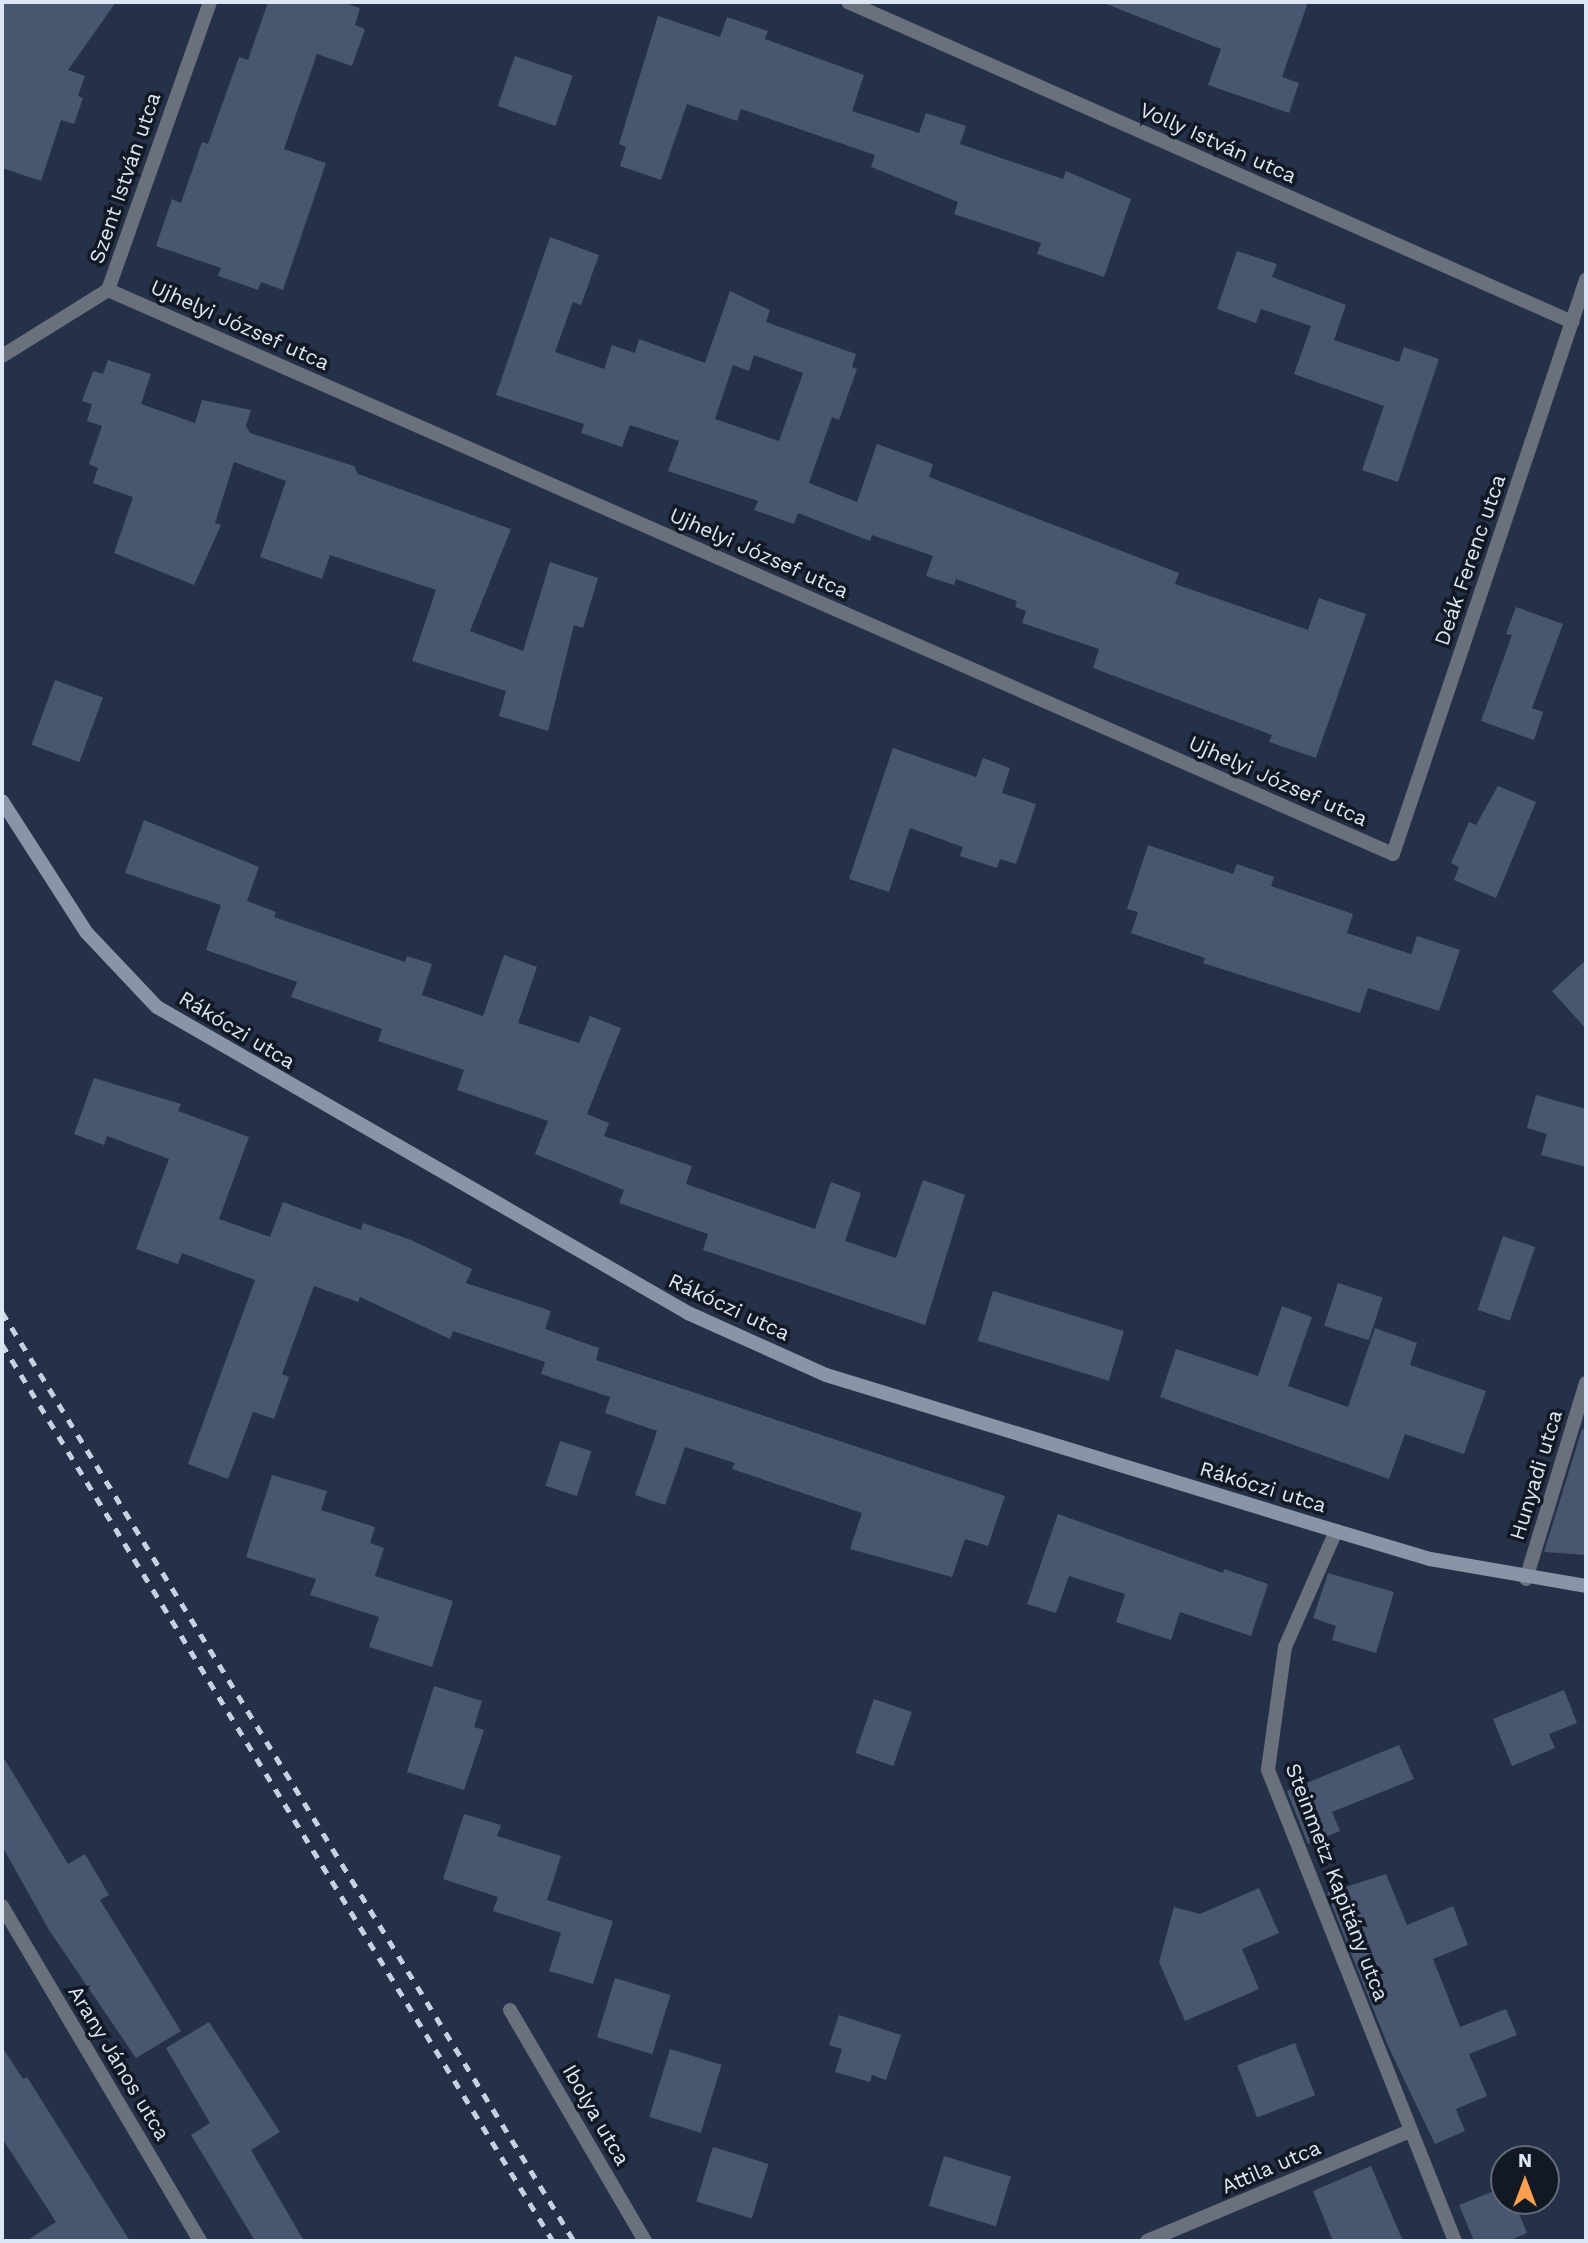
<!DOCTYPE html>
<meta charset="utf-8">
<style>
body{margin:0}
#map{position:relative;width:1588px;height:2243px;overflow:hidden;background:#253148;font-family:"Work Sans",sans-serif}
div>[style]{position:absolute}
.building>*{inset:0;background:#495670;transform-origin:0 0}
.street>*{height:14px;margin:-7px;padding:0 7px;transform-origin:7px;border-radius:7px;background:#6a707c}
.secondary>*{height:14px;margin:-7px;padding:0 7px;transform-origin:7px;border-radius:7px;background:#8994a7}
.rail>*{height:5px;margin-top:-2.5px;transform-origin:0;background:repeating-linear-gradient(90deg,#c8d1e1 0 9px,transparent 0 18px)}
span{translate:-50% -50%;white-space:nowrap;text-align:center;line-height:1.15;-webkit-text-stroke:7px #131924;paint-order:stroke}
.street-label{font-size:21px;color:#dde6f5}
.frame{position:absolute;inset:0;border:4px solid #dde6f5;pointer-events:none}
.north{position:absolute;left:1490px;top:2145px;width:70px;height:70px;box-sizing:border-box;background:#131924;border:2px solid #646b78;border-radius:50%;rotate:0deg;font-size:19px;font-weight:700;line-height:28px;text-align:center;color:#dde6f5}
.north::after{content:'';display:block;margin:auto;width:24px;height:32px;background:#f99f4d;clip-path:polygon(50% 0,100% 100%,50% 72%,0 100%)}
</style>
<div id="map">
<div class="building">
<i style="clip-path:polygon(2px 2px,116px 2px,68px 70px,85px 76px,78px 96px,83px 98px,74px 124px,61px 120px,41px 181px,2px 168px)"></i>
<i style="clip-path:polygon(268px 2px,341px 2px,360px 8px,355px 25px,365px 29px,352px 66px,317px 54px,284px 149px,326px 163px,283px 290px,261px 282px,258px 290px,218px 276px,221px 268px,156px 246px,172px 199px,181px 203px,202px 142px,208px 144px,239px 57px,248px 60px)"></i>
<i style="clip-path:polygon(1101px 2px,1308px 2px,1282px 77px,1299px 83px,1289px 113px,1208px 85px,1221px 49px)"></i>
<i style="clip-path:polygon(658px 16px,720px 37px,727px 17px,768px 31px,765px 39px,864px 75px,852px 111px,919px 133px,926px 113px,966px 126px,960px 144px,1063px 179px,1066px 171px,1131px 199px,1104px 277px,1037px 254px,1041px 243px,954px 214px,958px 202px,871px 167px,875px 155px,741px 109px,737px 121px,687px 104px,661px 180px,620px 166px,626px 147px,619px 144px)"></i>
<i style="left:515px;top:56px;width:61px;height:53px;rotate:19deg"></i>
<i style="clip-path:polygon(evenodd,550px 237px,599px 255px,581px 305px,573px 302px,555px 352px,604px 369px,612px 345px,635px 353px,639px 339px,705px 363px,730px 291px,770px 310px,766px 322px,856px 354px,852px 367px,857px 369px,839px 420px,832px 417px,809px 483px,857px 502px,877px 444px,933px 464px,929px 477px,1179px 573px,1175px 584px,1308px 630px,1319px 598px,1366px 614px,1316px 758px,1269px 742px,1272px 735px,1093px 668px,1099px 649px,1022px 623px,1026px 611px,1015px 607px,1017px 601px,956px 579px,954px 585px,926px 576px,933px 556px,872px 535px,870px 541px,798px 513px,794px 524px,754px 510px,758px 501px,668px 471px,679px 441px,630px 425px,622px 447px,581px 433px,584px 424px,496px 395px,550px 237px,754px 355px,803px 373px,779px 441px,715px 419px,733px 365px,749px 371px,754px 355px)"></i>
<i style="clip-path:polygon(1237px 251px,1277px 264px,1272px 277px,1346px 305px,1334px 340px,1399px 362px,1404px 347px,1439px 359px,1398px 482px,1362px 470px,1384px 406px,1294px 374px,1311px 326px,1261px 309px,1256px 323px,1217px 309px)"></i>
<i style="clip-path:polygon(108px 360px,151px 374px,141px 404px,195px 423px,202px 400px,251px 410px,246px 426px,250px 433px,354px 466px,358px 474px,511px 529px,470px 631px,523px 651px,550px 562px,598px 578px,583px 628px,574px 625px,548px 731px,499px 716px,506px 691px,412px 661px,436px 590px,330px 555px,322px 579px,260px 557px,286px 481px,234px 462px,215px 523px,221px 525px,194px 585px,114px 553px,133px 497px,93px 483px,98px 468px,89px 464px,102px 426px,87px 421px,92px 404px,82px 401px,93px 371px,103px 374px)"></i>
<i style="clip-path:polygon(1516px 607px,1563px 624px,1532px 708px,1543px 712px,1534px 740px,1481px 721px,1512px 635px,1506px 634px)"></i>
<i style="left:55px;top:680px;width:51px;height:69px;rotate:20deg"></i>
<i style="clip-path:polygon(893px 748px,976px 777px,983px 758px,1010px 768px,1002px 793px,1036px 804px,1016px 864px,1000px 859px,997px 868px,960px 856px,963px 847px,910px 828px,889px 892px,849px 879px)"></i>
<i style="clip-path:polygon(1498px 786px,1536px 802px,1496px 898px,1454px 880px,1459px 867px,1451px 863px,1469px 822px,1476px 825px)"></i>
<i style="clip-path:polygon(144px 820px,259px 867px,247px 901px,276px 912px,274px 917px,405px 962px,407px 956px,432px 964px,422px 995px,483px 1016px,504px 955px,537px 967px,518px 1023px,579px 1043px,590px 1016px,621px 1028px,587px 1114px,609px 1123px,604px 1136px,692px 1166px,686px 1184px,815px 1229px,831px 1182px,861px 1193px,845px 1241px,896px 1258px,923px 1180px,965px 1195px,925px 1325px,703px 1250px,708px 1234px,619px 1203px,624px 1190px,535px 1154px,548px 1121px,457px 1090px,464px 1070px,378px 1041px,382px 1029px,291px 997px,297px 982px,206px 950px,221px 905px,125px 873px)"></i>
<i style="clip-path:polygon(1148px 845px,1233px 874px,1237px 864px,1274px 877px,1271px 886px,1353px 914px,1347px 933px,1411px 954px,1417px 936px,1460px 950px,1439px 1011px,1368px 988px,1360px 1013px,1203px 963px,1205px 958px,1131px 933px,1138px 912px,1127px 909px)"></i>
<i style="clip-path:polygon(1586px 960px,1586px 1029px,1552px 991px)"></i>
<i style="clip-path:polygon(94px 1078px,181px 1104px,178px 1111px,249px 1137px,219px 1219px,270px 1237px,283px 1202px,361px 1230px,363px 1223px,411px 1240px,472px 1269px,466px 1283px,551px 1311px,545px 1329px,599px 1348px,596px 1360px,1005px 1496px,988px 1546px,965px 1539px,952px 1577px,850px 1549px,862px 1513px,732px 1469px,735px 1463px,685px 1447px,665px 1505px,635px 1495px,657px 1431px,605px 1413px,610px 1397px,541px 1374px,545px 1362px,453px 1331px,450px 1339px,360px 1297px,358px 1302px,314px 1286px,282px 1374px,289px 1377px,274px 1419px,253px 1412px,228px 1479px,188px 1464px,255px 1280px,182px 1253px,178px 1264px,136px 1249px,169px 1159px,107px 1136px,104px 1145px,74px 1134px)"></i>
<i style="clip-path:polygon(1536px 1095px,1586px 1109px,1586px 1167px,1541px 1155px,1547px 1134px,1527px 1128px)"></i>
<i style="left:1503px;top:1236px;width:34px;height:78px;rotate:19deg"></i>
<i style="left:1338px;top:1283px;width:47px;height:45px;rotate:18deg"></i>
<i style="left:993px;top:1291px;width:137px;height:52px;rotate:17deg"></i>
<i style="clip-path:polygon(1282px 1306px,1312px 1317px,1288px 1386px,1348px 1407px,1375px 1328px,1417px 1343px,1410px 1365px,1486px 1391px,1464px 1454px,1405px 1434px,1389px 1479px,1160px 1397px,1176px 1349px,1258px 1376px)"></i>
<i style="clip-path:polygon(1582px 1429px,1586px 1430px,1586px 1555px,1544px 1552px)"></i>
<i style="left:560px;top:1441px;width:33px;height:47px;rotate:18deg"></i>
<i style="clip-path:polygon(272px 1475px,327px 1491px,321px 1510px,375px 1527px,370px 1543px,384px 1548px,375px 1576px,453px 1601px,432px 1667px,369px 1647px,379px 1617px,310px 1595px,316px 1579px,246px 1557px)"></i>
<i style="clip-path:polygon(1058px 1514px,1223px 1573px,1224px 1569px,1268px 1584px,1251px 1636px,1180px 1612px,1171px 1640px,1116px 1622px,1125px 1594px,1069px 1576px,1056px 1613px,1027px 1604px)"></i>
<i style="clip-path:polygon(1328px 1573px,1394px 1592px,1376px 1653px,1332px 1640px,1336px 1626px,1313px 1618px)"></i>
<i style="clip-path:polygon(434px 1686px,482px 1701px,474px 1727px,484px 1730px,464px 1790px,407px 1772px)"></i>
<i style="clip-path:polygon(1564px 1690px,1577px 1723px,1549px 1734px,1555px 1748px,1512px 1766px,1493px 1719px)"></i>
<i style="left:874px;top:1699px;width:40px;height:57px;rotate:19deg"></i>
<i style="clip-path:polygon(1399px 1745px,1414px 1779px,1332px 1812px,1340px 1831px,1308px 1844px,1287px 1791px)"></i>
<i style="clip-path:polygon(2px 1755px,68px 1864px,85px 1854px,109px 1895px,100px 1900px,181px 2031px,136px 2058px,49px 1930px,2px 1846px)"></i>
<i style="clip-path:polygon(464px 1814px,501px 1825px,497px 1836px,561px 1856px,547px 1900px,613px 1921px,593px 1984px,549px 1971px,561px 1933px,493px 1911px,498px 1897px,443px 1879px)"></i>
<i style="clip-path:polygon(1386px 1874px,1407px 1925px,1453px 1906px,1468px 1945px,1433px 1959px,1460px 2027px,1506px 2009px,1517px 2035px,1469px 2054px,1487px 2096px,1456px 2109px,1465px 2131px,1435px 2144px,1388px 2046px,1327px 1893px)"></i>
<i style="clip-path:polygon(1259px 1888px,1279px 1933px,1242px 1949px,1259px 1989px,1185px 2021px,1159px 1962px,1174px 1907px,1200px 1914px)"></i>
<i style="left:615px;top:1978px;width:58px;height:62px;rotate:17deg"></i>
<i style="clip-path:polygon(839px 2015px,901px 2035px,886px 2080px,872px 2075px,870px 2082px,835px 2072px,842px 2049px,829px 2045px)"></i>
<i style="clip-path:polygon(209px 2022px,280px 2132px,251px 2150px,304px 2241px,255px 2241px,191px 2135px,210px 2123px,166px 2048px)"></i>
<i style="left:1295px;top:2043px;width:56px;height:62px;rotate:69deg"></i>
<i style="clip-path:polygon(2px 2047px,23px 2079px,27px 2077px,130px 2241px,26px 2241px,56px 2222px,2px 2138px)"></i>
<i style="left:670px;top:2049px;width:54px;height:71px;rotate:17deg"></i>
<i style="left:713px;top:2147px;width:58px;height:57px;rotate:17deg"></i>
<i style="left:944px;top:2156px;width:70px;height:52px;rotate:17deg"></i>
<i style="clip-path:polygon(1371px 2166px,1403px 2241px,1333px 2241px,1313px 2191px)"></i>
<i style="clip-path:polygon(1504px 2187px,1504px 2201px,1514px 2201px,1527px 2233px,1508px 2241px,1474px 2241px,1459px 2205px)"></i>
</div>
<div class="street">
<i style="left:848px;top:2px;width:792px;rotate:23.84deg"></i>
<i style="left:108px;top:290px;width:1403px;rotate:23.7deg"></i>
<i style="left:1393px;top:854px;width:606px;rotate:-71.42deg"></i>
<i style="left:2px;top:356px;width:125px;rotate:-31.9deg"></i>
<i style="left:108px;top:290px;width:306px;rotate:-70.5deg"></i>
<i style="left:1336px;top:1531px;width:127px;rotate:113.7deg"></i>
<i style="left:1285px;top:1647px;width:124px;rotate:97.9deg"></i>
<i style="left:1268px;top:1770px;width:507px;rotate:68.35deg"></i>
<i style="left:1526px;top:1579px;width:205px;rotate:-73deg"></i>
<i style="left:2px;top:1906px;width:389px;rotate:59.4deg"></i>
<i style="left:510px;top:2010px;width:268px;rotate:59.7deg"></i>
<i style="left:1147px;top:2241px;width:285px;rotate:-22.7deg"></i>
</div>
<div class="secondary">
<i style="left:2px;top:801px;width:156px;rotate:57.3deg"></i>
<i style="left:86px;top:932px;width:103px;rotate:46.6deg"></i>
<i style="left:157px;top:1007px;width:613px;rotate:29.95deg"></i>
<i style="left:688px;top:1313px;width:151px;rotate:24.2deg"></i>
<i style="left:826px;top:1375px;width:533px;rotate:17.01deg"></i>
<i style="left:1336px;top:1531px;width:98px;rotate:16.6deg"></i>
<i style="left:1430px;top:1559px;width:158px;rotate:9.8deg"></i>
</div>
<div class="rail">
<i style="left:2px;top:1312px;width:1091px;rotate:58.38deg"></i>
<i style="left:2px;top:1344px;width:1053px;rotate:58.44deg"></i>
</div>
<div class="street-label">
<span style="left:1218px;top:143px;rotate:24deg">Volly István utca</span>
<span style="left:125px;top:178px;rotate:-71deg">Szent István utca</span>
<span style="left:240px;top:325px;rotate:24deg">Ujhelyi József utca</span>
<span style="left:759px;top:553px;rotate:24deg">Ujhelyi József utca</span>
<span style="left:1470px;top:560px;rotate:-71deg">Deák Ferenc utca</span>
<span style="left:1278px;top:781px;rotate:24deg">Ujhelyi József utca</span>
<span style="left:237px;top:1030px;rotate:31deg">Rákóczi utca</span>
<span style="left:729px;top:1307px;rotate:25deg">Rákóczi utca</span>
<span style="left:1536px;top:1475px;rotate:-73deg">Hunyadi utca</span>
<span style="left:1263px;top:1487px;rotate:17deg">Rákóczi utca</span>
<span style="left:1337px;top:1882px;rotate:69deg">Steinmetz Kapitány utca</span>
<span style="left:119px;top:2063px;rotate:59deg">Arany János utca</span>
<span style="left:596px;top:2115px;rotate:60deg">Ibolya utca</span>
<span style="left:1271px;top:2167px;rotate:-23deg">Attila utca</span>
</div>
<div class="frame"></div>
<div class="north">N</div>
</div>
